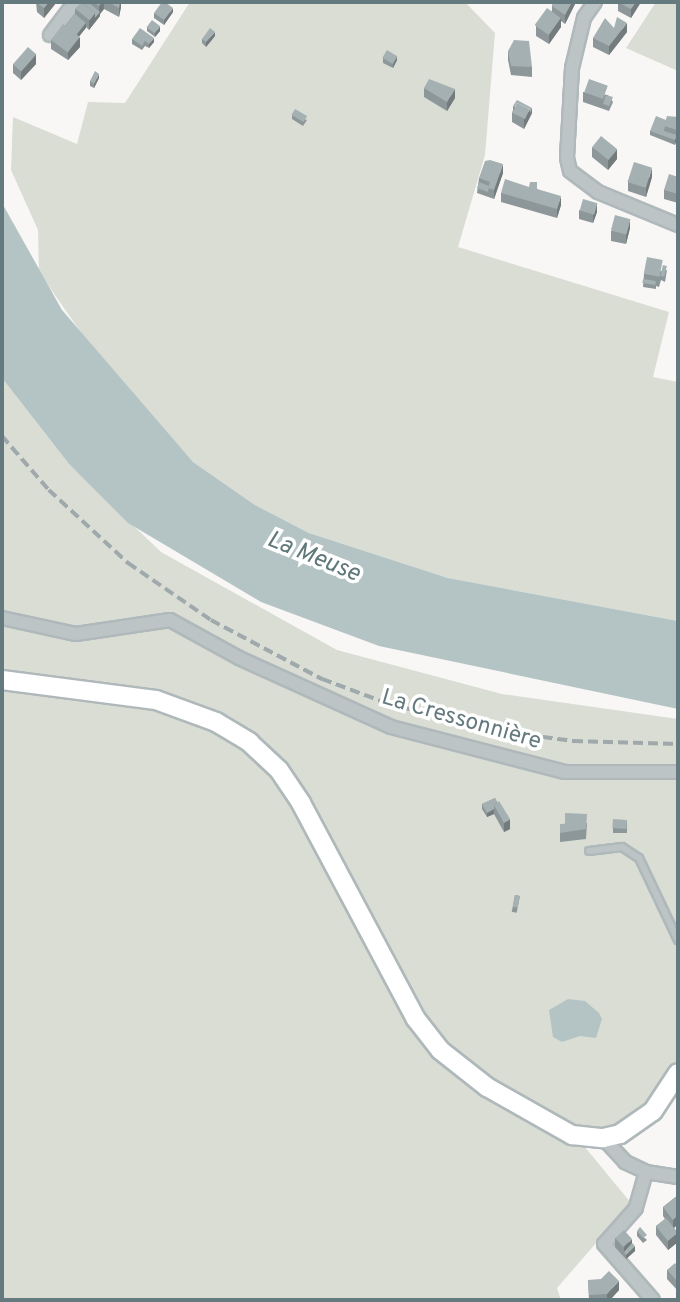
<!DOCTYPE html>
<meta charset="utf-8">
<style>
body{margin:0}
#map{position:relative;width:680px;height:1302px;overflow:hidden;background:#f8f7f5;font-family:Overpass,sans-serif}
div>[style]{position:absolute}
.green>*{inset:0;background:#d9ddd4}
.water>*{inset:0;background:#b4c4c5}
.roads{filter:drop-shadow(2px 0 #afb8ba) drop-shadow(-2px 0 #afb8ba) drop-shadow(0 2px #afb8ba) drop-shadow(0 -2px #afb8ba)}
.lane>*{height:6px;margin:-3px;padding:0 3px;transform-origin:3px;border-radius:3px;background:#bdc4c5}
.street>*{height:12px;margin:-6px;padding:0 6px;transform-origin:6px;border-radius:6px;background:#bdc4c5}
.secondary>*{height:18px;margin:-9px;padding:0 9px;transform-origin:9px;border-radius:9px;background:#fff}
.rail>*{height:3.5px;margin-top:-1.75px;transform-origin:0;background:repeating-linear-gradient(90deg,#9fa9ac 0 10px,transparent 0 15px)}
.wall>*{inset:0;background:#8d9799;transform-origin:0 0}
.shaded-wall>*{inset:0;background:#737b7d}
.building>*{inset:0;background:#a4b0b2;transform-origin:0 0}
span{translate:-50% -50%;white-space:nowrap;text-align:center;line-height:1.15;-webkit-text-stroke:7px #fff;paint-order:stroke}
.street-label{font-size:23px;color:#647a7f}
.water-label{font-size:24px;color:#5f7879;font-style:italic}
.frame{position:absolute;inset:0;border:4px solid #647a7f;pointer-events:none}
</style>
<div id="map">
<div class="green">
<i style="clip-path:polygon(190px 2px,465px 2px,495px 33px,485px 155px,458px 247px,669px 312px,653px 377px,678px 382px,678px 621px,448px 578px,309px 533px,255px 505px,193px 462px,100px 360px,39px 272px,38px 230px,11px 170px,13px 117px,77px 144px,88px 102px,125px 103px)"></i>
<i style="clip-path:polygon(656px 2px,678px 2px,678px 71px,626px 48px)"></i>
<i style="clip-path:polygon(2px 378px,69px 464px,161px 552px,337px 650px,502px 694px,678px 719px,678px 1060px,670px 1077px,622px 1125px,575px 1135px,631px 1203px,557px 1288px,561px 1300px,2px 1300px)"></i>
</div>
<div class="water">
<i style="clip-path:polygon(2px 203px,62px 310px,193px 462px,255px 505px,309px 533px,448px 578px,678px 621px,678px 709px,379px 646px,261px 602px,128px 523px,69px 464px,2px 378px)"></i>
<i style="clip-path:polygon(568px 999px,585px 1001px,599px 1013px,602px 1019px,596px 1038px,580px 1036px,562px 1042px,553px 1037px,549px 1010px)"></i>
</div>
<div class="roads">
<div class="lane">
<i style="left:589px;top:851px;width:33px;rotate:-7deg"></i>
<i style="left:622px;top:847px;width:20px;rotate:33deg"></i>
<i style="left:639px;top:858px;width:91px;rotate:64.6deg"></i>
</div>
<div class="street">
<i style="left:595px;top:2px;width:19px;rotate:125deg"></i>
<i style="left:584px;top:18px;width:51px;rotate:103.5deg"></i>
<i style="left:572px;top:68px;width:90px;rotate:93.2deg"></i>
<i style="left:567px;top:158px;width:13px;rotate:77deg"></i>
<i style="left:570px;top:171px;width:35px;rotate:37deg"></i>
<i style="left:598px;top:192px;width:87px;rotate:22.4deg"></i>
<i style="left:50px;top:35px;width:41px;rotate:-52.9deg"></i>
<i style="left:2px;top:618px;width:76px;rotate:12.2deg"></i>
<i style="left:76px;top:634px;width:95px;rotate:-8.5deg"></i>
<i style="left:170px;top:620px;width:79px;rotate:28.8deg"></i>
<i style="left:239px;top:658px;width:167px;rotate:24.4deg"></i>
<i style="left:391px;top:727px;width:180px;rotate:14.5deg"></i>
<i style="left:565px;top:772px;width:113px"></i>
<i style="left:603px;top:1138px;width:33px;rotate:47deg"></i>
<i style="left:625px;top:1162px;width:23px;rotate:25deg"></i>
<i style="left:646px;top:1172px;width:32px;rotate:9deg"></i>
<i style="left:646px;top:1172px;width:37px;rotate:106deg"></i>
<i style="left:636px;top:1208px;width:48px;rotate:131.6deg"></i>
<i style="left:604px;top:1244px;width:74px;rotate:48.8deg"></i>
</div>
<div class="secondary">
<i style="left:2px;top:680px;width:155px;rotate:7.4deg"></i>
<i style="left:156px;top:700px;width:64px;rotate:20.1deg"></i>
<i style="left:216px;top:722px;width:39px;rotate:31deg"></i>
<i style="left:249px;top:742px;width:41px;rotate:43deg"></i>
<i style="left:279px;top:770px;width:40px;rotate:56deg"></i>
<i style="left:301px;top:803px;width:245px;rotate:62deg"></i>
<i style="left:416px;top:1019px;width:39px;rotate:52deg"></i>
<i style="left:440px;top:1050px;width:60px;rotate:38.2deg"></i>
<i style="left:487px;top:1087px;width:98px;rotate:29.5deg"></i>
<i style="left:572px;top:1135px;width:31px;rotate:6deg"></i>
<i style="left:603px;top:1138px;width:17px;rotate:-13deg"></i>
<i style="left:620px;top:1134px;width:40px;rotate:-34.9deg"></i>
<i style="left:653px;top:1111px;width:45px;rotate:-56.7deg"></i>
</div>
</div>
<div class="rail">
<i style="left:2px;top:436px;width:72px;rotate:49deg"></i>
<i style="left:49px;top:490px;width:108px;rotate:42.7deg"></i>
<i style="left:128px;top:563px;width:101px;rotate:34.5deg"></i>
<i style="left:211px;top:620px;width:126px;rotate:28deg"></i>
<i style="left:322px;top:679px;width:72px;rotate:20.5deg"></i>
<i style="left:389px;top:704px;width:112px;rotate:13.9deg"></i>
<i style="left:498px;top:731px;width:76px;rotate:7.6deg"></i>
<i style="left:573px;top:741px;width:105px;rotate:1.6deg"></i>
</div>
<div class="wall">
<i style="clip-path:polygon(36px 2px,56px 2px,56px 3px,44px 18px,37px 12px)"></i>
<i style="clip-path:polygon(84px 2px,121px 2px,121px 7px,119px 17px,104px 9px,100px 14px,100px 16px,89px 30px,86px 27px,79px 37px,80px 47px,68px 60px,51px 49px,51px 40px,65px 26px,75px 14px,75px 9px)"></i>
<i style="clip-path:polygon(553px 2px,576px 2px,565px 24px,561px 21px,561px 27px,549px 44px,536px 36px,536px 26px,552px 11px,552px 6px)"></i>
<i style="clip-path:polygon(618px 2px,641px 2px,631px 18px,618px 11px)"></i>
<i style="clip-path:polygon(173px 12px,164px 25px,154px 18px,154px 13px)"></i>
<i style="clip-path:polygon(147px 27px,160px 31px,155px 37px,147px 31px)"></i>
<i style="clip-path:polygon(614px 28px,627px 32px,609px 55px,593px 47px,593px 38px)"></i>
<i style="clip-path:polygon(215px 36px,206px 47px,202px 43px,202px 39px)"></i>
<i style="clip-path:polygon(132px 39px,154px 42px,149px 48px,145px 46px,142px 50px,132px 44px)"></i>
<i style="clip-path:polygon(508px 51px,532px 67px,532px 77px,511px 75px,508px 60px)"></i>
<i style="clip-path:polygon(383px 58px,397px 60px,393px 68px,383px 63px)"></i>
<i style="clip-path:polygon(13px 64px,36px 64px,21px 80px,13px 73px)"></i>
<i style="clip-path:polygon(99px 78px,94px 88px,90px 86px,90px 81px)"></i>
<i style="clip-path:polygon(424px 88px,455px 98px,447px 111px,424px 97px)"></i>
<i style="clip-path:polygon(583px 92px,608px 95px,613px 102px,609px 111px,583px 102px)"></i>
<i style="clip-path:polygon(513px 106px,532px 113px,524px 129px,512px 122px,512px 113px,513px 110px)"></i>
<i style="clip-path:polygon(292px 115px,307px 120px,303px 126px,292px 119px)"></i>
<i style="clip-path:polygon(678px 117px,678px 135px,675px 145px,650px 135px,650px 131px,666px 120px)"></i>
<i style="clip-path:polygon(592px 147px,617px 159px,608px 170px,592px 157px)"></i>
<i style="clip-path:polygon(503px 173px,494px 199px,477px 193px,479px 178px)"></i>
<i style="clip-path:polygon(652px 177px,646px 197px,628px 191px,628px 182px)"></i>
<i style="clip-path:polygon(678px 177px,678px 203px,664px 199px,664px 190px)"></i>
<i style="clip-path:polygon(537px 189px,561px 205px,557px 218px,501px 202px,501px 193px)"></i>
<i style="clip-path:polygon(579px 210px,597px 212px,593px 223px,579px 219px)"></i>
<i style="clip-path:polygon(630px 228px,626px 244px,611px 241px,611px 231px)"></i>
<i style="clip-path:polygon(667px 270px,665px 282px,661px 280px,659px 287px,656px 286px,656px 289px,643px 287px,644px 274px)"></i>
<i style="clip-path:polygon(495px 798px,510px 829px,504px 832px,494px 814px,487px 817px,482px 809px,482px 804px)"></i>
<i style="clip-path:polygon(627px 820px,627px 833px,613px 833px,613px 828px)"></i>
<i style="clip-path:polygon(587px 823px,586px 839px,560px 842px,560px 824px)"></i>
<i style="left:515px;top:895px;width:5px;height:17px;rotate:11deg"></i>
<i style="clip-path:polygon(678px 1195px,678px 1224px,674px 1228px,678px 1242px,668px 1250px,656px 1235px,656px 1226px,665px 1219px,663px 1216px,663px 1207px)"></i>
<i style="clip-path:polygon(637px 1231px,647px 1240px,643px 1243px,637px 1236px)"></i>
<i style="clip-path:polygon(615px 1238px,632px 1243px,635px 1251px,626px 1259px,615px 1247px)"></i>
<i style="clip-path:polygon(678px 1267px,678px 1291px,667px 1279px,667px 1270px)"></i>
<i style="clip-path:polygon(588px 1280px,619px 1290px,610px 1300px,589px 1300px)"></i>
</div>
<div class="shaded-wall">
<i style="clip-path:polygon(49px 2px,56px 2px,56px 3px,44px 18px,44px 8px)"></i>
<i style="clip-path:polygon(102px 2px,104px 2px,104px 9px,100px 14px,100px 16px,89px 30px,89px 21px,95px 13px,99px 13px,99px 6px)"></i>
<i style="clip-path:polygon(120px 2px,121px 2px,121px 7px,119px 17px,119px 8px)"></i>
<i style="clip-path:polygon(572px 2px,576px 2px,565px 24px,565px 15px)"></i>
<i style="clip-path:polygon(636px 2px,641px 2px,631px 18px,631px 9px)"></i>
<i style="clip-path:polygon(173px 8px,173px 12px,164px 25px,164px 20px)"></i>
<i style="clip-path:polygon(561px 18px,561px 27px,549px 44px,549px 35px)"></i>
<i style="clip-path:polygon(86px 23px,86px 28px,74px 42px,74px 38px)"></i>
<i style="clip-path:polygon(627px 23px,627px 32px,609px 55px,609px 46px)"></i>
<i style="clip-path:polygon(160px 26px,160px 31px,155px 37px,155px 33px)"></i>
<i style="clip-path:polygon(215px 32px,215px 36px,206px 47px,206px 42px)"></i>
<i style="clip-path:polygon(80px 37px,80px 47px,68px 60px,68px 51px)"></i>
<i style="clip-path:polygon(154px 38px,154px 42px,149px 48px,149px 44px)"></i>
<i style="clip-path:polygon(36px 54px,36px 64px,21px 80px,21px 71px)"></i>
<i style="clip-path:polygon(397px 56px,397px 60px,393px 68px,393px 64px)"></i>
<i style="clip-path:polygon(99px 74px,99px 78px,94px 88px,94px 84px)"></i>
<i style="clip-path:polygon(455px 89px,455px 98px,447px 111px,447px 102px)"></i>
<i style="clip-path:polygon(532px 108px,532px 113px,524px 129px,524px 120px,530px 109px)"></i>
<i style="clip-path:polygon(678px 126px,678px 135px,675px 145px,675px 140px)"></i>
<i style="clip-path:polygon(617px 149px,617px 159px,608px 170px,608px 160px)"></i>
<i style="clip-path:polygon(503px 164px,503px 173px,494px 199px,494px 190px)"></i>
<i style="clip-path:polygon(652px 168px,652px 177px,646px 197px,646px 188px)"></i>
<i style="clip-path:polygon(561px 196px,561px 205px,557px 218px,557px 209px)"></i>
<i style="clip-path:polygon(597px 203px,597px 212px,593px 223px,593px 214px)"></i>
<i style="clip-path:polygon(630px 219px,630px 228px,626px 244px,626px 235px)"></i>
<i style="clip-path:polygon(494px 809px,494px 814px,487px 817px,487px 813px)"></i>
<i style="clip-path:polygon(510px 819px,510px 829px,504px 832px,504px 823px)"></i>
<i style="clip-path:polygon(678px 1215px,678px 1224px,673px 1229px,673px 1220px)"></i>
<i style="clip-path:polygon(678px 1233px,678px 1242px,668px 1250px,668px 1240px)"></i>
<i style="clip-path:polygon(632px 1239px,632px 1248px,624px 1252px,624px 1256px,624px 1247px)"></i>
<i style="clip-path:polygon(635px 1246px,635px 1251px,626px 1259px,626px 1255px)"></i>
<i style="clip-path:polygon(619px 1281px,619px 1290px,610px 1300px,607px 1300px,607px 1294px)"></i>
</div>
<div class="building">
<i style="clip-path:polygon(37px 2px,49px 2px,44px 8px,37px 3px)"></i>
<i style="left:81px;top:2px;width:18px;height:9px;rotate:38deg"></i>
<i style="clip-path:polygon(84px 2px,88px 2px,100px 12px,95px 18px,95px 13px,83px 3px)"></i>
<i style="clip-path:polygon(94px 2px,102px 2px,99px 6px)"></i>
<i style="clip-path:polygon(108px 2px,120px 2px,119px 8px)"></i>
<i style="clip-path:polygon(162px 2px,165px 2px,173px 8px,164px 20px,154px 13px)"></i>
<i style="clip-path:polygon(554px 2px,572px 2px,565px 15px,552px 6px)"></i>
<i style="clip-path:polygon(618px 2px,636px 2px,631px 9px)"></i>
<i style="left:547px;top:8px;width:17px;height:21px;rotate:36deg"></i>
<i style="left:75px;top:14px;width:14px;height:16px;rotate:39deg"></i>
<i style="clip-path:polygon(617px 17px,627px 23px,609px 46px,593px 38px,605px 18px,614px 28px)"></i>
<i style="left:152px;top:20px;width:10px;height:9px;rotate:37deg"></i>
<i style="left:63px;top:24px;width:21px;height:20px;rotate:37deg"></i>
<i style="clip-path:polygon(140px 28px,154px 38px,149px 44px,145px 41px,142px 46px,132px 39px)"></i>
<i style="clip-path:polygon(210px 28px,215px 32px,206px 42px,202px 39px)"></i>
<i style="clip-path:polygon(514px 40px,529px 41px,532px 67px,511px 66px,508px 51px)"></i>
<i style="left:28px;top:47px;width:11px;height:23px;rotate:41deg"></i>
<i style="left:387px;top:50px;width:12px;height:9px;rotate:31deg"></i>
<i style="clip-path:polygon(95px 71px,99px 74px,94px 84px,90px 81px)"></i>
<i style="clip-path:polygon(429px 79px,455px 89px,447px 102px,424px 88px)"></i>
<i style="left:589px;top:79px;width:20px;height:14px;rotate:20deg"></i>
<i style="clip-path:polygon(606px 95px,613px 97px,609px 106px,603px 104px)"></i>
<i style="clip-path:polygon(517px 100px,532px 108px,530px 114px,530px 109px,517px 103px,515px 107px,513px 106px)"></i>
<i style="left:517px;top:103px;width:14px;height:11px;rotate:25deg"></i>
<i style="left:295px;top:109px;width:14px;height:7px;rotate:30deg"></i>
<i style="clip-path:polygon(656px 116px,666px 120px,664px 131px,677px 135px,675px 140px,650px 131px)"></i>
<i style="clip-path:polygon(667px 116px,678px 117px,678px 126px,677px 130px,664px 126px)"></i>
<i style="left:601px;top:136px;width:21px;height:14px;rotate:39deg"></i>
<i style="clip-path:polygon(490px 160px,503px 164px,494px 190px,488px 188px,490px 182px,479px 178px,485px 161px)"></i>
<i style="left:634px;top:162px;width:19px;height:21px;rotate:18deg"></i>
<i style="clip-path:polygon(669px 174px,678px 177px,678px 194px,664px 190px)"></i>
<i style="clip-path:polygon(505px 179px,529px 187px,530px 182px,537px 182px,537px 189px,561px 196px,557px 209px,501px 193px)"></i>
<i style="clip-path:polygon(479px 182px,489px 186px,488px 192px,477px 188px)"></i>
<i style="left:583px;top:199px;width:15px;height:12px;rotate:16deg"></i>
<i style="left:615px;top:215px;width:16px;height:16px;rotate:15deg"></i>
<i style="left:647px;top:257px;width:16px;height:17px;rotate:11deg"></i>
<i style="left:663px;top:265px;width:4px;height:11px;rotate:14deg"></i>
<i style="left:643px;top:279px;width:13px;height:4px;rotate:9deg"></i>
<i style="clip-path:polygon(495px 798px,497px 802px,494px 805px,494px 809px,487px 813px,482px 804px)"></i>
<i style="clip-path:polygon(499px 801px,510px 819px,504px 823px,494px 805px)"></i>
<i style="clip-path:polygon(565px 813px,587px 814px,586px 829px,560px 833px,560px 824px,565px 824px)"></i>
<i style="left:613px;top:819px;width:14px;height:9px;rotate:4deg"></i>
<i style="left:515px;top:895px;width:5px;height:12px;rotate:11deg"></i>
<i style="clip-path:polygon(678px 1195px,678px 1215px,673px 1220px,663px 1207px)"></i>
<i style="left:666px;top:1218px;width:19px;height:13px;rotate:51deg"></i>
<i style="clip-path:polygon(640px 1227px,647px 1235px,643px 1238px,637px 1231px)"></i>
<i style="left:624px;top:1230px;width:12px;height:12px;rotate:48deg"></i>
<i style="clip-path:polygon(632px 1243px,635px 1246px,626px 1255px,624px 1252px)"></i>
<i style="clip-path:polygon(675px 1263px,678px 1267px,678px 1282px,667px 1270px)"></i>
<i style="clip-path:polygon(609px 1271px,619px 1281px,607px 1294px,589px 1295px,588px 1280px,601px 1279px)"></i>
</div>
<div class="street-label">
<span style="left:461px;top:721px;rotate:16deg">La Cressonnière</span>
</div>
<div class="water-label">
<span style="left:313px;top:558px;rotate:22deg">La Meuse</span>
</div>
<div class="frame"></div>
</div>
